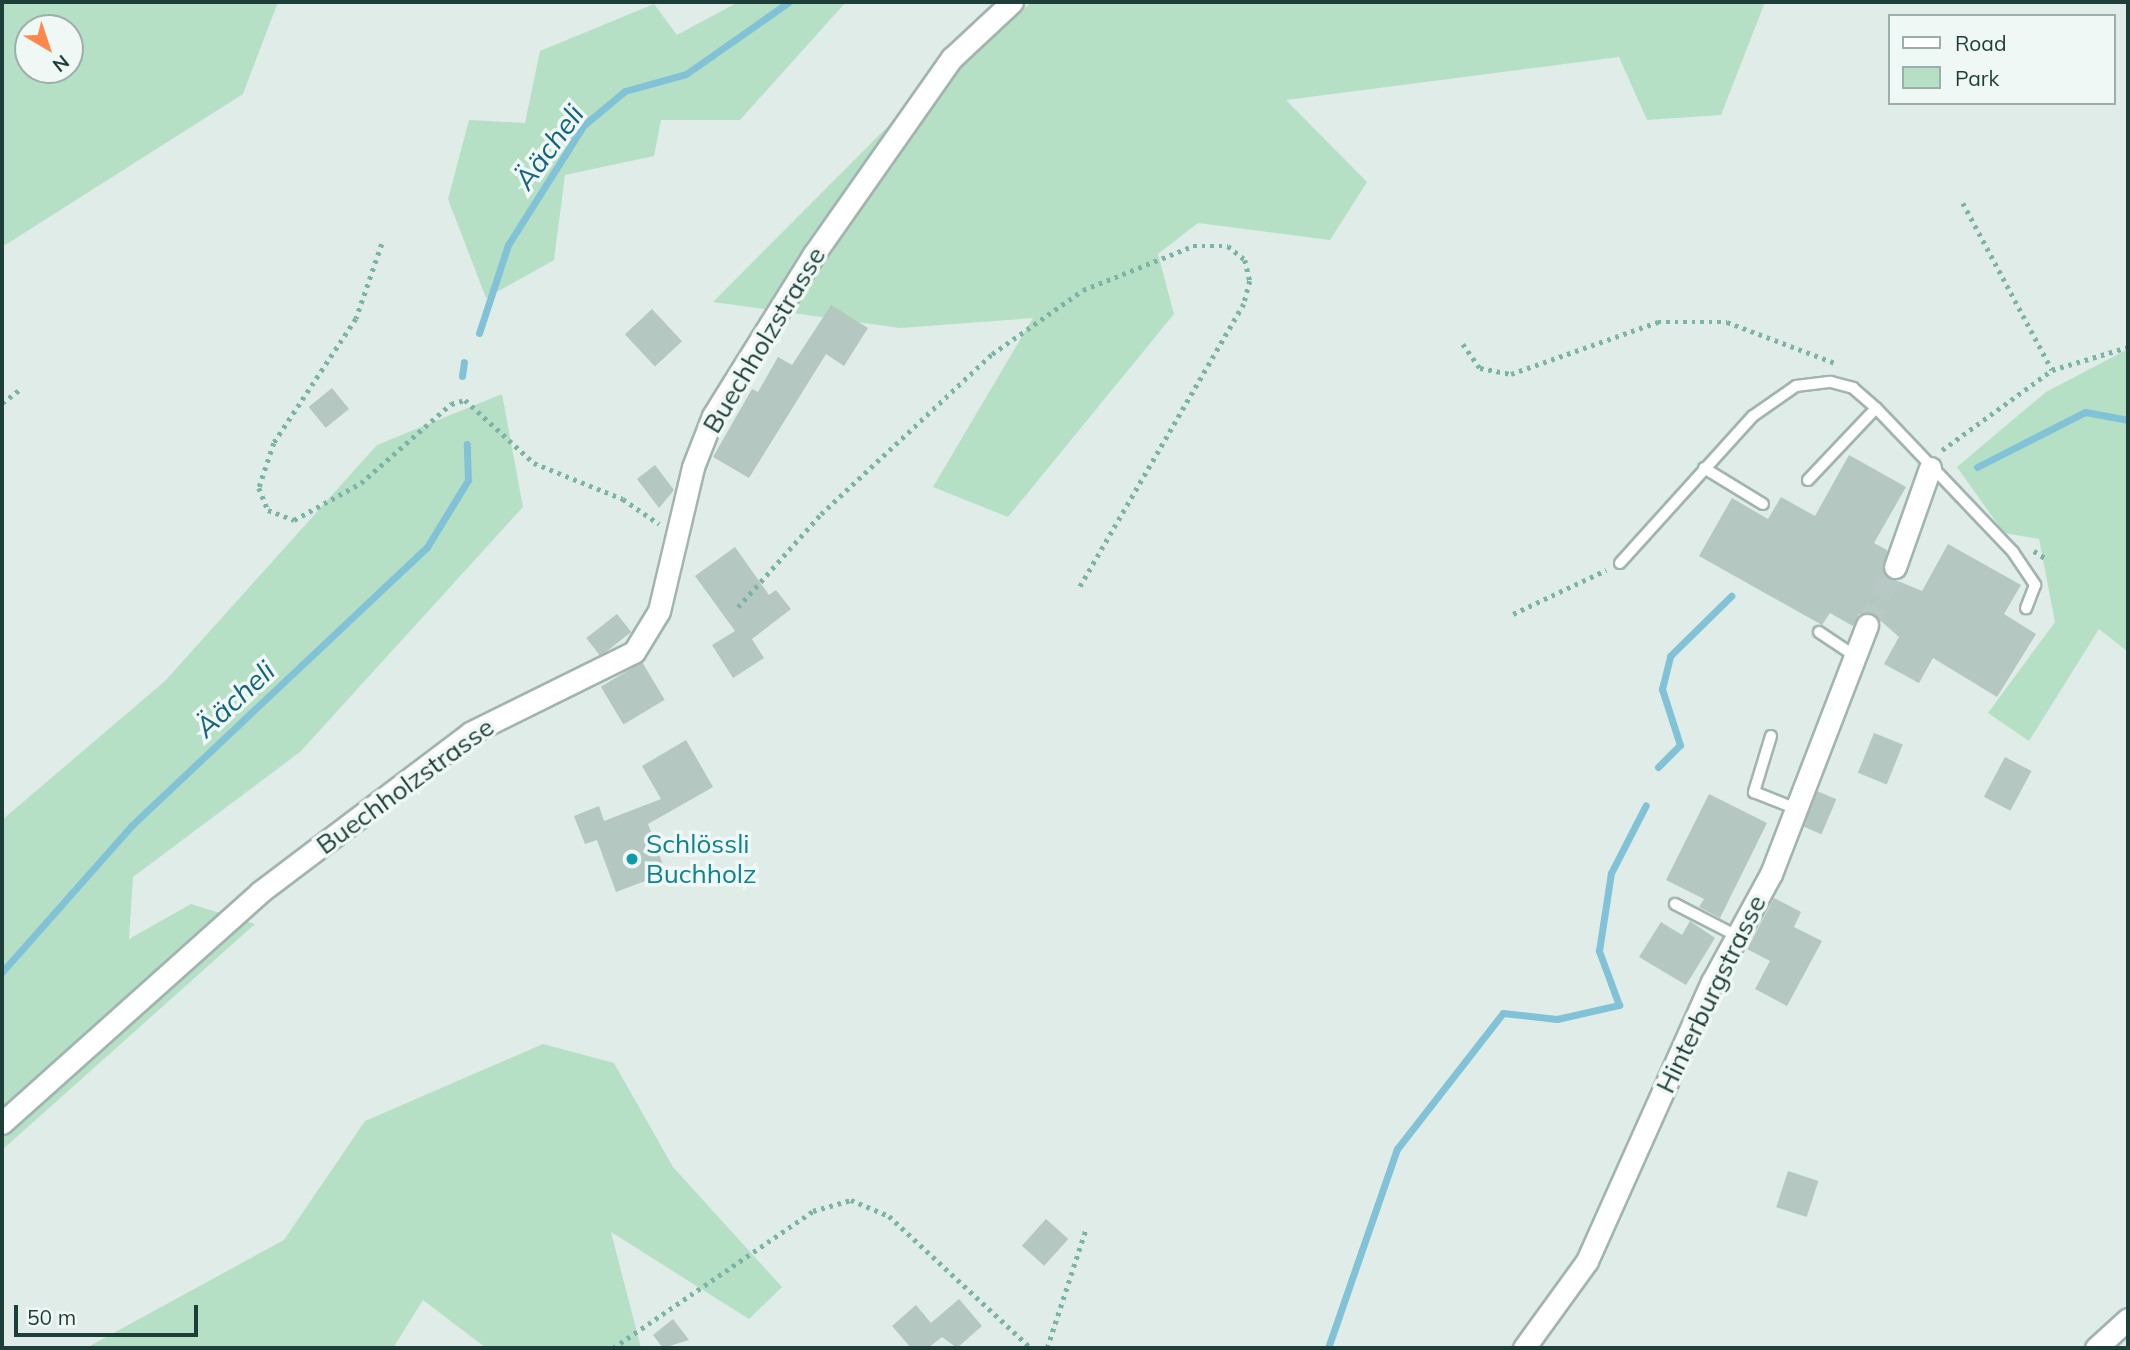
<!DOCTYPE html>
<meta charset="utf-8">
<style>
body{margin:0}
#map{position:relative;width:2130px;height:1350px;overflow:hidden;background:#dfece8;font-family:Mulish,sans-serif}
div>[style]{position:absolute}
.green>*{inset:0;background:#b6e0c5}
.stream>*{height:7px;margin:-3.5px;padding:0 3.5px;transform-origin:3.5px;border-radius:3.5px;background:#81c2d7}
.building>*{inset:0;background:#b4c7c1;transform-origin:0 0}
.minor-tunnel>*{height:21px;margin-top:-10.5px;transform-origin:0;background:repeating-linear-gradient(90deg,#b8c9c5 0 21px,transparent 0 31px)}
.path>*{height:4.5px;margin-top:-2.25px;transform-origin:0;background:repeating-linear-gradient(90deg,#7cb3a7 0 3.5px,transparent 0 8.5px)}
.roads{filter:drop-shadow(2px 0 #a1b4b0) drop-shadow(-2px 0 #a1b4b0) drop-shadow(0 2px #a1b4b0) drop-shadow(0 -2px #a1b4b0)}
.service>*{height:10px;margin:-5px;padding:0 5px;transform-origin:5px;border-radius:5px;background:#fff}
.minor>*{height:21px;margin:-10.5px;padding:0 10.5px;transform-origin:10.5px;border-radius:10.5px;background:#fff}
.dots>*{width:19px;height:19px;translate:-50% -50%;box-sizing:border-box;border:4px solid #f0f8f5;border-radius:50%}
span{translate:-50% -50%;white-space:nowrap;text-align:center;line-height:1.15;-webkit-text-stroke:7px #f0f8f5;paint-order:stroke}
.street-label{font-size:26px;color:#1e3e39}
.culture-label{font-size:26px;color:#0d838f}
.left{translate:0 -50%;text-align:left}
.water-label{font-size:28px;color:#136480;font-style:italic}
.frame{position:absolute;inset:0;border:4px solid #1e3e39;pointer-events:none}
.legend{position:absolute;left:1888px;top:14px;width:228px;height:91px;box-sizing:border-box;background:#f0f8f5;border:2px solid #9caeaa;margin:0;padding:9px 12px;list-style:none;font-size:21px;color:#1e3e39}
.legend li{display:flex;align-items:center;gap:14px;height:35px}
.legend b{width:35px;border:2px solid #9caeaa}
.north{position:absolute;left:14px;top:14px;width:70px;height:70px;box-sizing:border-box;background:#f0f8f5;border:2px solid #9caeaa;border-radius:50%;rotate:141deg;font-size:19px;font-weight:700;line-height:28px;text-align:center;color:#1e3e39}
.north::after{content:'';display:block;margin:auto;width:24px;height:32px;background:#ff874b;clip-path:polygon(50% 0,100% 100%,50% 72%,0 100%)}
.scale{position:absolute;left:14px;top:1305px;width:184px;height:32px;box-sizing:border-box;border:4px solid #1e3e39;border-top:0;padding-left:9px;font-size:21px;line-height:24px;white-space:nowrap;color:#1e3e39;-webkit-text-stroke:5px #f0f8f5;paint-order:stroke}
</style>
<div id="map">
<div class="green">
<i style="clip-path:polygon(evenodd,2px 2px,278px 2px,243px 94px,2px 247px,2px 2px,28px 28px,70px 28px,70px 70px,28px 70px,28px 28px)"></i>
<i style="clip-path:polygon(738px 2px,846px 2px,740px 120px,661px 120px,654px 156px,565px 175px,554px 260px,486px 298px,448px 199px,469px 120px,525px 123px,540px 51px,654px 4px,677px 35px)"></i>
<i style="clip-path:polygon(1032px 2px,1765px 2px,1721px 115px,1647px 120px,1619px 57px,1286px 100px,1367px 182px,1330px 240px,1198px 223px,1158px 254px,1174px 314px,1008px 517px,933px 487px,1033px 318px,900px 328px,713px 302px,925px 89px)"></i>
<i style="clip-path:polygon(2128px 349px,2128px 652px,2099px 629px,2029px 741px,1988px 713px,2055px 622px,2039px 539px,2004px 533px,1957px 467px,2046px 392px)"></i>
<i style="clip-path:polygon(502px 394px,523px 507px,300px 752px,133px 877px,129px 939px,191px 904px,255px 924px,2px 1150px,2px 820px,165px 681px,377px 445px)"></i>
<i style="clip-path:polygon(543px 1044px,614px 1063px,673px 1167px,782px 1287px,749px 1319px,611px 1232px,641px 1348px,486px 1348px,423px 1300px,393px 1348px,86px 1348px,284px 1240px,365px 1121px)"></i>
</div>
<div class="stream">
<i style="left:479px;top:333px;width:93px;rotate:-71.8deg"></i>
<i style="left:508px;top:245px;width:142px;rotate:-57.7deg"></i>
<i style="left:584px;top:125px;width:53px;rotate:-39.7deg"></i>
<i style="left:625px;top:91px;width:63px;rotate:-15.6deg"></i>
<i style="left:686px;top:74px;width:126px;rotate:-35deg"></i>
<i style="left:462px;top:376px;width:14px;rotate:-82deg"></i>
<i style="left:1977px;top:467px;width:121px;rotate:-27deg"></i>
<i style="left:2085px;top:412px;width:44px;rotate:10.5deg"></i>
<i style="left:1658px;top:767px;width:31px;rotate:-45deg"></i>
<i style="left:1680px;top:745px;width:59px;rotate:-107.8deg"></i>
<i style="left:1662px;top:689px;width:34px;rotate:-76deg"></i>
<i style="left:1670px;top:656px;width:86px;rotate:-44.5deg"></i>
<i style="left:2px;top:972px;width:195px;rotate:-48.5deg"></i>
<i style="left:131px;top:826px;width:407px;rotate:-43.3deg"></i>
<i style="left:427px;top:547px;width:79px;rotate:-58.5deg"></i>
<i style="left:468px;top:480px;width:36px;rotate:-92deg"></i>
<i style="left:1328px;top:1348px;width:211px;rotate:-70.9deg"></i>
<i style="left:1397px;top:1149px;width:172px;rotate:-52.1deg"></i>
<i style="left:1503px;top:1013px;width:54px;rotate:6.3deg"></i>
<i style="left:1557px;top:1019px;width:64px;rotate:-12.7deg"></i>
<i style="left:1619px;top:1005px;width:58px;rotate:-110.3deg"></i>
<i style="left:1599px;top:951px;width:79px;rotate:-81.3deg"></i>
<i style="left:1611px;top:873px;width:76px;rotate:-62.8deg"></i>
</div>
<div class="building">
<i style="clip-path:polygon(831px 305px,868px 328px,844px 366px,826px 354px,749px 478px,713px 457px,752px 389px,758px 392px,778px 357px,792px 365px)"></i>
<i style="left:652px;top:309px;width:44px;height:37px;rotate:47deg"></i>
<i style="left:332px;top:388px;width:27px;height:30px;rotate:51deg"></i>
<i style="clip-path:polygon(1849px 455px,1906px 487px,1874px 543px,1887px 550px,1886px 576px,1922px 591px,1948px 544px,2021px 585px,2004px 614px,2036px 634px,1997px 697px,1933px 658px,1919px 683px,1884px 664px,1899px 637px,1872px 613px,1859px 614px,1853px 626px,1830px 613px,1822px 625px,1699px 556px,1732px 498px,1768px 519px,1781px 497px,1815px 516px)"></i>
<i style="clip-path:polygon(655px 465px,674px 490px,659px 508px,637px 479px)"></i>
<i style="clip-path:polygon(735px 547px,769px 595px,776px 590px,791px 609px,752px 639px,764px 658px,733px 678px,712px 645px,735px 631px,695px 576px)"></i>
<i style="left:617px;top:614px;width:23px;height:39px;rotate:52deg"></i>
<i style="left:642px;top:662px;width:44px;height:48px;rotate:59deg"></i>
<i style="left:1874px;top:733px;width:31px;height:43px;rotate:22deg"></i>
<i style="clip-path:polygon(686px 740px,713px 787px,648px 824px,666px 873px,616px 892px,597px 840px,585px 844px,574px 816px,599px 806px,604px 821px,661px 799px,642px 766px)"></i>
<i style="left:2005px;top:757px;width:30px;height:45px;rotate:28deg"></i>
<i style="left:1817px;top:791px;width:21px;height:38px;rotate:23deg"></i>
<i style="clip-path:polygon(1709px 794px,1767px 823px,1720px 918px,1699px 907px,1704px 899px,1666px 880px)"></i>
<i style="clip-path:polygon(1774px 898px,1801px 912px,1794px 927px,1822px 941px,1787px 1006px,1755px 989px,1770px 961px,1747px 949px)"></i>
<i style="clip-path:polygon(1690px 921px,1715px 938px,1686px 985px,1639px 957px,1661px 922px,1682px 935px)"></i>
<i style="left:1788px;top:1171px;width:32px;height:38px;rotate:18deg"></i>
<i style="left:1046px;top:1219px;width:30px;height:36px;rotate:42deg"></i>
<i style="clip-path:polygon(959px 1299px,982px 1326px,957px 1348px,942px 1337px,928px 1348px,911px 1348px,892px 1326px,916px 1305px,931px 1323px)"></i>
<i style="clip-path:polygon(673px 1319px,689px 1340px,663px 1348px,653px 1335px)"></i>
</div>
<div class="minor-tunnel">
<i style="left:1867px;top:625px;width:64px;rotate:-64.2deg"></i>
</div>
<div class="path">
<i style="left:1963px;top:203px;width:189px;rotate:61.9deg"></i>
<i style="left:382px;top:244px;width:79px;rotate:109.1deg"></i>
<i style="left:356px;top:319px;width:149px;rotate:123.5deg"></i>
<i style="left:274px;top:443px;width:47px;rotate:108.4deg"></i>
<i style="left:259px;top:488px;width:24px;rotate:68deg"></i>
<i style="left:268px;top:510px;width:28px;rotate:21deg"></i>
<i style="left:294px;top:520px;width:77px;rotate:-28.9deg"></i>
<i style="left:361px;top:483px;width:120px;rotate:-41.3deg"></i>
<i style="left:451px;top:404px;width:15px;rotate:-16deg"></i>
<i style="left:465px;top:400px;width:93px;rotate:42.4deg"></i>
<i style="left:534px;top:463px;width:96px;rotate:22deg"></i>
<i style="left:623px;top:499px;width:44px;rotate:34.8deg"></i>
<i style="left:1463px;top:344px;width:29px;rotate:55deg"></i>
<i style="left:1480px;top:368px;width:32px;rotate:11deg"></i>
<i style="left:1511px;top:374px;width:156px;rotate:-19.5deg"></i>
<i style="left:1658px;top:322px;width:69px"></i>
<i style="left:1727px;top:322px;width:116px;rotate:20.8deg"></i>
<i style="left:2px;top:403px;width:21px;rotate:-37deg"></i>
<i style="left:1942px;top:450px;width:136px;rotate:-36deg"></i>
<i style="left:2052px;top:370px;width:79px;rotate:-16.8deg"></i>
<i style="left:2034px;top:551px;width:17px;rotate:33deg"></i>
<i style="left:738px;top:607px;width:125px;rotate:-48.3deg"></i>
<i style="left:821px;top:514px;width:234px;rotate:-43.1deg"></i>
<i style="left:992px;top:354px;width:111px;rotate:-35.1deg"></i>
<i style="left:1083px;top:290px;width:118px;rotate:-21.8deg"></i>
<i style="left:1193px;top:246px;width:35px"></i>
<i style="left:1228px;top:246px;width:22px;rotate:39deg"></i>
<i style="left:1245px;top:260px;width:22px;rotate:77deg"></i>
<i style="left:1250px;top:281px;width:24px;rotate:105deg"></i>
<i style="left:1244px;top:304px;width:327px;rotate:120.1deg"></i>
<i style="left:1513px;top:614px;width:103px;rotate:-25.3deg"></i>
<i style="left:613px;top:1348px;width:242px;rotate:-34.4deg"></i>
<i style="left:813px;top:1211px;width:40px;rotate:-16deg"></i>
<i style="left:851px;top:1200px;width:41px;rotate:22.8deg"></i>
<i style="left:889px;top:1216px;width:194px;rotate:42.9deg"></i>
<i style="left:1047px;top:1348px;width:125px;rotate:-71.9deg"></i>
</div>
<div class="roads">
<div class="service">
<i style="left:1704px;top:468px;width:69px;rotate:31.4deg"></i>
<i style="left:1808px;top:480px;width:99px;rotate:-46.6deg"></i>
<i style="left:1620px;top:563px;width:198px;rotate:-47.9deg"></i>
<i style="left:1753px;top:416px;width:52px;rotate:-34.9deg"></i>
<i style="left:1796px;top:386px;width:35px;rotate:-7deg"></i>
<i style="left:1831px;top:382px;width:23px;rotate:15deg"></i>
<i style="left:1853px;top:388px;width:30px;rotate:41deg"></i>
<i style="left:1876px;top:408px;width:199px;rotate:46.4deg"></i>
<i style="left:2013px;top:552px;width:40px;rotate:56deg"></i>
<i style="left:2035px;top:585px;width:25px;rotate:111deg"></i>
<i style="left:1819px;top:632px;width:43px;rotate:33.7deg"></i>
<i style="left:1771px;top:736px;width:59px;rotate:106.9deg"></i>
<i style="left:1754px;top:792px;width:43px;rotate:21.8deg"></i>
<i style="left:1675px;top:904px;width:70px;rotate:27.3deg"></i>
</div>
<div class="minor">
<i style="left:1895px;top:567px;width:105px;rotate:-70.5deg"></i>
<i style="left:2px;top:1123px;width:346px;rotate:-41.8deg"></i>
<i style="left:260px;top:892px;width:263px;rotate:-37.1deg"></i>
<i style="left:470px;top:733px;width:183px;rotate:-26.3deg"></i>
<i style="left:634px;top:652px;width:48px;rotate:-58.6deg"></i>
<i style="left:659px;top:611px;width:148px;rotate:-76.7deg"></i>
<i style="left:693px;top:467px;width:55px;rotate:-68.6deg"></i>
<i style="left:713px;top:416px;width:191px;rotate:-58.1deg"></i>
<i style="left:814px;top:254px;width:240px;rotate:-54.9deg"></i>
<i style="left:952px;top:58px;width:82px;rotate:-43deg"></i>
<i style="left:1524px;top:1348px;width:107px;rotate:-54.1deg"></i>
<i style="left:1587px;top:1261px;width:306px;rotate:-65.9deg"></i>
<i style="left:1712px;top:982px;width:123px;rotate:-61.4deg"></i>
<i style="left:1771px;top:874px;width:267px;rotate:-68.9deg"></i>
<i style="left:2096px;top:1348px;width:43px;rotate:-42.2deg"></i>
</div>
</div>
<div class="dots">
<i style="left:632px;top:859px;background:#0f9aa8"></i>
</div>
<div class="street-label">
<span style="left:764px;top:340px;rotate:-59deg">Buechholzstrasse</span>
<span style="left:405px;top:786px;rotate:-36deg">Buechholzstrasse</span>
<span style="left:1711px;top:994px;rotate:-64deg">Hinterburgstrasse</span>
</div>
<div class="culture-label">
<span class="left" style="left:646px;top:859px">Schlössli<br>Buchholz</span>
</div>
<div class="water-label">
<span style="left:549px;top:147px;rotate:-54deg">Äächeli</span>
<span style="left:235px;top:699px;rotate:-43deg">Äächeli</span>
</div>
<div class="frame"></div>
<ul class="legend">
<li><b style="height:9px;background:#fff"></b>Road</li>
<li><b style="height:19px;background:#b6e0c5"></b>Park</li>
</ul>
<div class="north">N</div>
<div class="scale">50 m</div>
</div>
